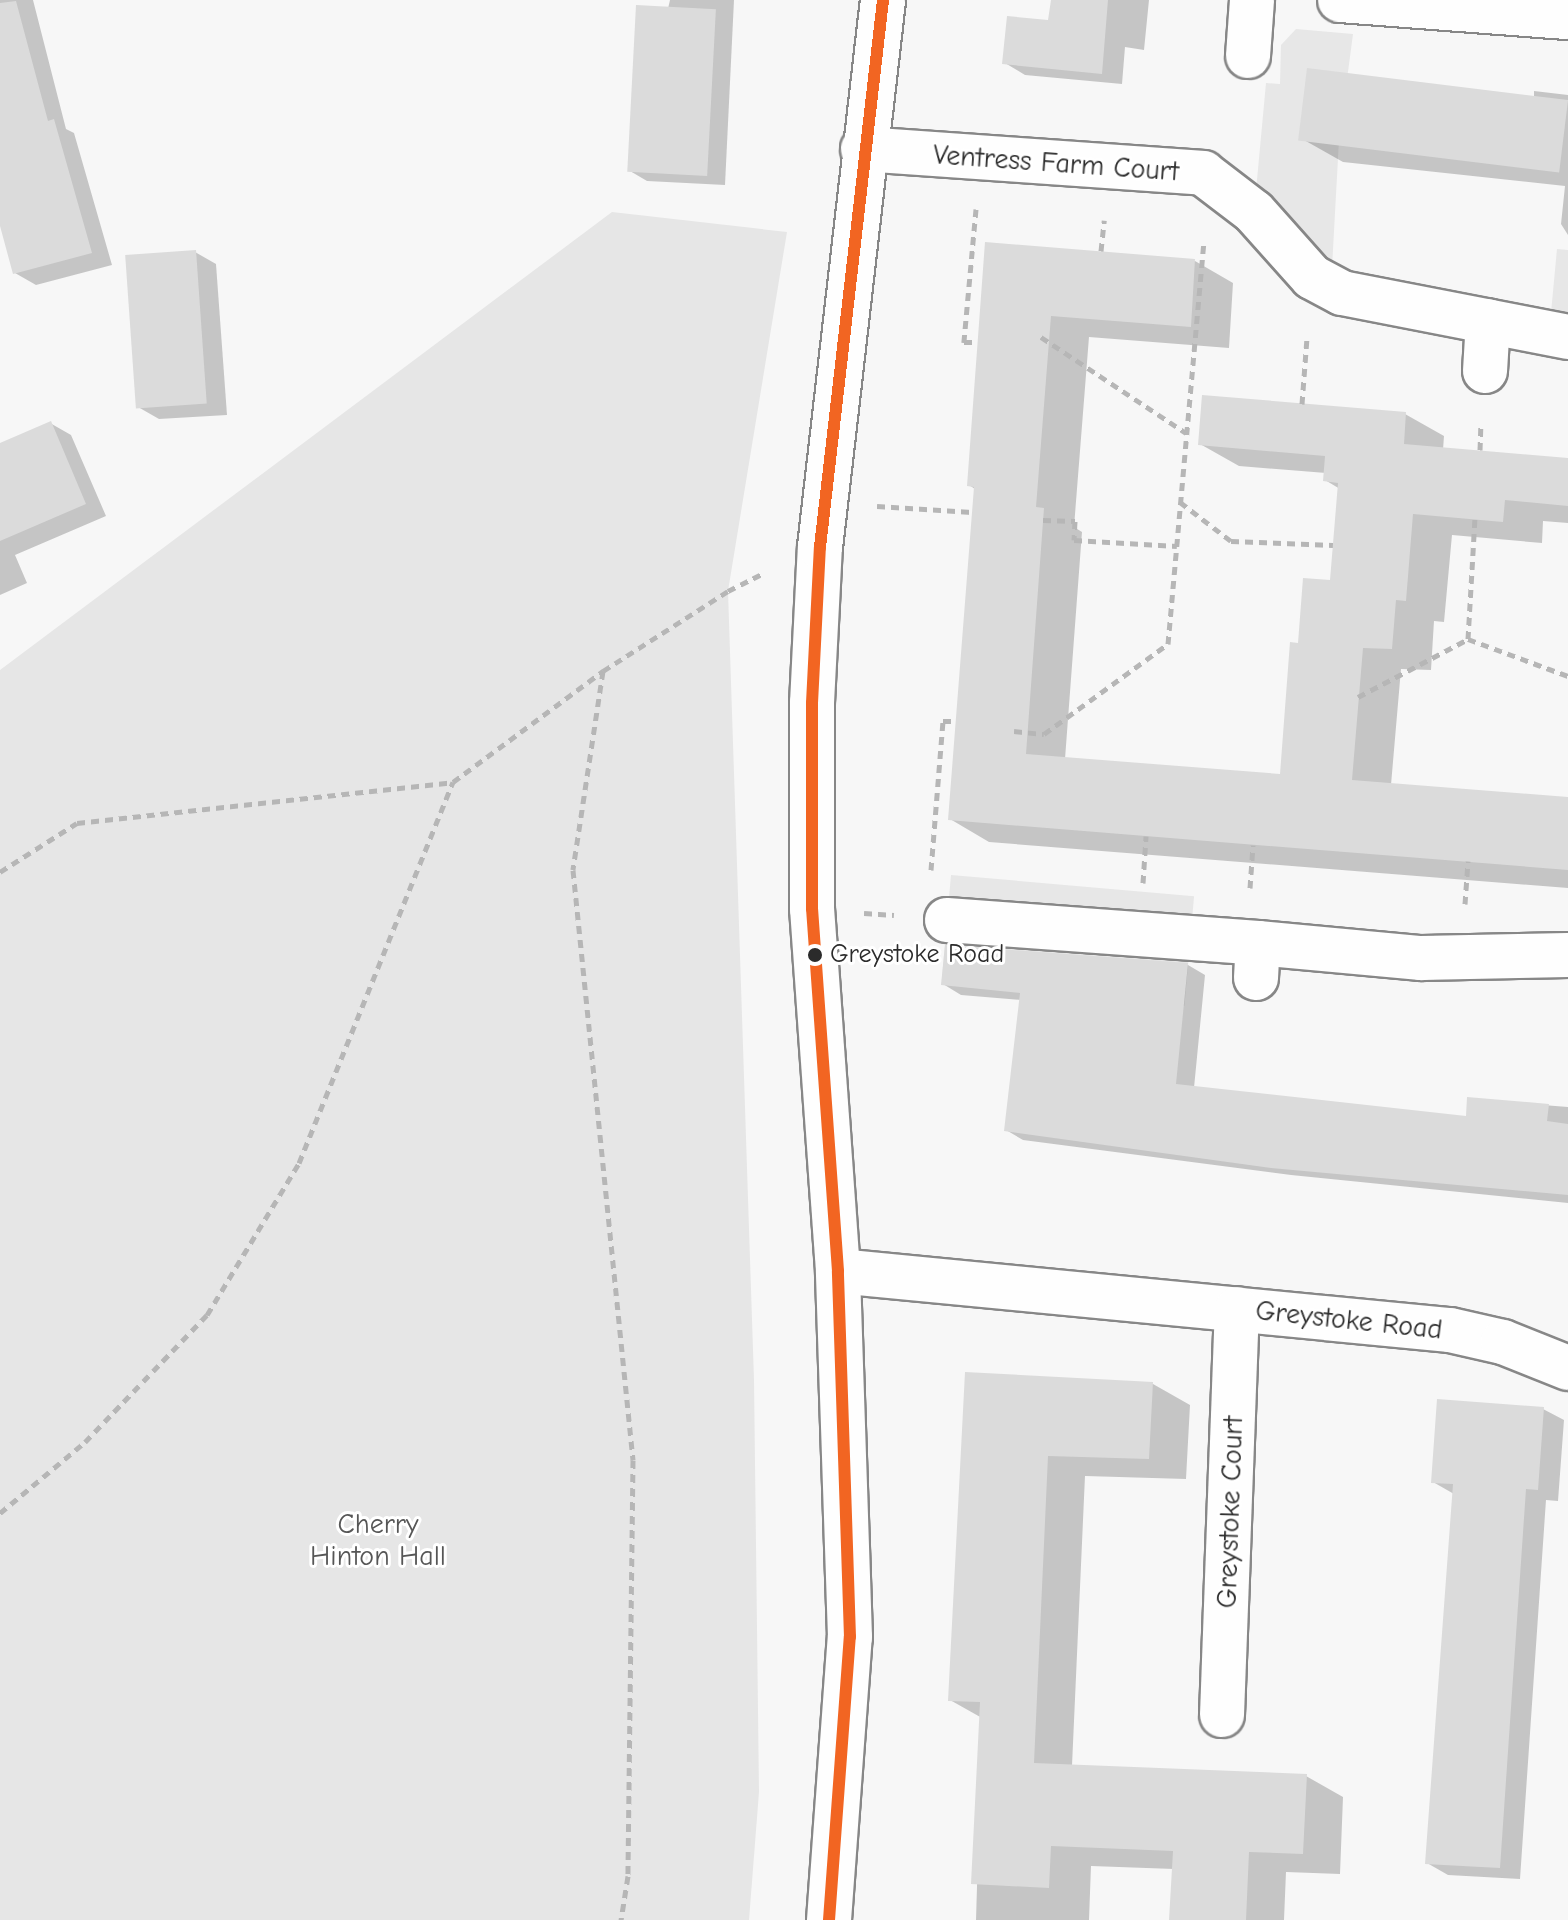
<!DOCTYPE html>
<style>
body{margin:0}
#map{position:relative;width:1568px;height:1920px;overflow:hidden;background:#f7f7f7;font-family:"Comic Neue",sans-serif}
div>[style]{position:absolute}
.built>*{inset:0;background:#e7e7e7;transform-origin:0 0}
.green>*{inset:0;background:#e6e6e6}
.shadow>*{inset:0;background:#0003}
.building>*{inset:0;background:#dbdbdb;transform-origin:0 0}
.path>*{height:5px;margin-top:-2.5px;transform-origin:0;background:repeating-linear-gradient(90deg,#b6b6b6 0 8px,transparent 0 14px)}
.roads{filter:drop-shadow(2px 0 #878787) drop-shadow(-2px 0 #878787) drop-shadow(0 2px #878787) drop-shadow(0 -2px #878787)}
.minor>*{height:44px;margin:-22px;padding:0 22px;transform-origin:22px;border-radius:22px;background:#fefefe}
.bus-1>*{height:12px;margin:-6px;padding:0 6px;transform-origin:6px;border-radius:6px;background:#f26522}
.dots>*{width:22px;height:22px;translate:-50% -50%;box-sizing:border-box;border:4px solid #fff;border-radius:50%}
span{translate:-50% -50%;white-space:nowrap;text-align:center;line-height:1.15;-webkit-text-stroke:6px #fff;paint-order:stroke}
.bus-label{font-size:26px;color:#2b2b2b}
.left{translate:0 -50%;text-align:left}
.street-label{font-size:28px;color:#2b2b2b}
.park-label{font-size:28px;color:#565656}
</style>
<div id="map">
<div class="built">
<i style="clip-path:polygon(1296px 29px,1353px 34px,1339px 140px,1331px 286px,1254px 212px,1266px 83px,1280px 84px,1281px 45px)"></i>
<i style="clip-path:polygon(1557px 249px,1568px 250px,1568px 350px,1549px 334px)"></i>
<i style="left:951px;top:875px;width:244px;height:110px;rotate:5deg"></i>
</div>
<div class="green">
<i style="clip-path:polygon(612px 212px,787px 232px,728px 591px,754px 1380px,759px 1792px,749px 1920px,0 1920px,0 670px)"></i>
</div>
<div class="shadow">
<i style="clip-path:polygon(0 0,33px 0,66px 129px,74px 133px,112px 265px,36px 285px,15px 273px,0 218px)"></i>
<i style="clip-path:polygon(670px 0,734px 0,725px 185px,647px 181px,630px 171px)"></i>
<i style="clip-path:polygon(1053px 0,1149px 0,1144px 50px,1125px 47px,1122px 84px,1025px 75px,1005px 63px,1050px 22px)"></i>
<i style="clip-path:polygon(1534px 91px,1568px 95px,1568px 235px,1561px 224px,1565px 186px,1343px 162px,1304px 140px,1534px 97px)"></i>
<i style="clip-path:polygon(987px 244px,1195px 261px,1233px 283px,1229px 348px,1089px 337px,1074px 527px,1082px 532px,1065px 759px,1282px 776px,1300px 645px,1332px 582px,1340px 489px,1325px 480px,1326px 473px,1239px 466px,1200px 444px,1405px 414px,1444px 436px,1443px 450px,1568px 460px,1568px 523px,1543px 521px,1542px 543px,1452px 535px,1444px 622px,1434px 621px,1431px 670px,1401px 669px,1391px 785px,1568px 799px,1568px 888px,989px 842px,950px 819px,975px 489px,969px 485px)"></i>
<i style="clip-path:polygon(195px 252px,216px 264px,227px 415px,159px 419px,138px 407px)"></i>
<i style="clip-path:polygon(50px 423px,71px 435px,106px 516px,15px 555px,27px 583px,0 595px,0 445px)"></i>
<i style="clip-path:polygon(1188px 965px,1205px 975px,1194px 1088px,1467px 1118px,1469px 1099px,1568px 1107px,1568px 1203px,1291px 1175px,1023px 1140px,1006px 1130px,1021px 1000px,961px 995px,943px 984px)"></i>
<i style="clip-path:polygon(967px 1374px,1153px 1384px,1190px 1405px,1186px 1479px,1085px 1476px,1072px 1766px,1306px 1776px,1343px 1797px,1340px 1874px,1286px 1872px,1284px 1920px,1171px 1920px,1174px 1869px,1091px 1866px,1089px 1920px,976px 1920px,982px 1718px,950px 1700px)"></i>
<i style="clip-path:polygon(1543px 1409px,1564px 1420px,1558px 1501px,1546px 1500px,1520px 1879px,1448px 1875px,1427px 1863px,1454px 1494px,1433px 1482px)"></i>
</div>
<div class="building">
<i style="clip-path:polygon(1051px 0,1108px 0,1102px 74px,1002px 64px,1007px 16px,1048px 20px)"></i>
<i style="clip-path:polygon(16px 1px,48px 121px,54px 119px,92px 253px,13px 274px,0 226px,0 3px)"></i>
<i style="left:636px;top:5px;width:80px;height:167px;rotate:3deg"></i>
<i style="left:1307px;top:68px;width:263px;height:73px;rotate:7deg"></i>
<i style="clip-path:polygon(985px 242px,1195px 259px,1191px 327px,1051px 316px,1036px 507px,1044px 508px,1026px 754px,1280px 774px,1290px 642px,1298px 643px,1303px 578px,1330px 580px,1338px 483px,1323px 481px,1325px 456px,1198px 445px,1202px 395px,1406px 412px,1404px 444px,1568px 458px,1568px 506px,1505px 500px,1503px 522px,1413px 514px,1406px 601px,1396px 600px,1392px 649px,1363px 648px,1352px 780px,1568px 797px,1568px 870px,948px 820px,974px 487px,967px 486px)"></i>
<i style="left:196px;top:250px;width:154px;height:71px;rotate:86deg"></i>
<i style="clip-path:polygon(51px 421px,86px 504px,0 541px,0 443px)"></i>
<i style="clip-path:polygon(945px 945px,1188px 963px,1176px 1084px,1466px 1116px,1467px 1097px,1549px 1104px,1547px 1121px,1568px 1124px,1568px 1195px,1271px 1168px,1004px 1131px,1020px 993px,941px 985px)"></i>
<i style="clip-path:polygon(965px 1372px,1153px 1382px,1149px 1459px,1048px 1456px,1034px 1763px,1307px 1774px,1303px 1854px,1249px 1852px,1246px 1920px,1169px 1920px,1173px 1851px,1051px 1846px,1049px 1888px,971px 1884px,980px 1702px,948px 1701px)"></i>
<i style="clip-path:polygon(1437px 1399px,1544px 1407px,1538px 1490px,1526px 1489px,1500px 1868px,1425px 1864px,1453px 1484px,1431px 1483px)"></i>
</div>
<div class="path">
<i style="left:976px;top:209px;width:134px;rotate:95.2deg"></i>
<i style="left:964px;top:342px;width:13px"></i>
<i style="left:1101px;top:251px;width:31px;rotate:-84deg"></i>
<i style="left:1041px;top:337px;width:174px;rotate:33.5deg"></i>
<i style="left:1302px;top:404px;width:67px;rotate:-85.7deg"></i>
<i style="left:1480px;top:450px;width:26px;rotate:-88deg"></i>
<i style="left:1180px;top:502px;width:64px;rotate:37.4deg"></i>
<i style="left:1231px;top:541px;width:102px;rotate:2.2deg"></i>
<i style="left:877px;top:506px;width:95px;rotate:3.6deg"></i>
<i style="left:1043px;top:520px;width:32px;rotate:2deg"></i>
<i style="left:1075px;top:521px;width:19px;rotate:93deg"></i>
<i style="left:1074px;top:540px;width:103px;rotate:3.3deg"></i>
<i style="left:1468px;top:639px;width:107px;rotate:20.3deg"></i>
<i style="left:603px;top:671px;width:201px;rotate:98.6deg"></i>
<i style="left:573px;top:870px;width:593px;rotate:84.19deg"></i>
<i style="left:633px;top:1460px;width:416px;rotate:90.7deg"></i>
<i style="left:628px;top:1876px;width:45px;rotate:99deg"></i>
<i style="left:1358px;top:697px;width:124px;rotate:-27.8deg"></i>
<i style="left:1468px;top:639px;width:120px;rotate:-86.7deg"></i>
<i style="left:1014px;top:731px;width:30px;rotate:6deg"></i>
<i style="left:1044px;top:734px;width:153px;rotate:-36deg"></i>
<i style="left:1168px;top:644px;width:403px;rotate:-84.9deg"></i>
<i style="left:931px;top:870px;width:149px;rotate:-85.4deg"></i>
<i style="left:943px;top:721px;width:13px"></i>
<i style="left:0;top:872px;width:91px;rotate:-32.5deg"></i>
<i style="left:77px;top:823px;width:378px;rotate:-6.2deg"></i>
<i style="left:1143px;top:883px;width:47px;rotate:-86.3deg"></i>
<i style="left:1250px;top:888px;width:43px;rotate:-86deg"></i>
<i style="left:1465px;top:904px;width:43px;rotate:-86deg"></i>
<i style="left:864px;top:913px;width:30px;rotate:4deg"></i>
<i style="left:0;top:1513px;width:111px;rotate:-39.9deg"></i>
<i style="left:85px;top:1442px;width:176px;rotate:-46.2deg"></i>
<i style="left:207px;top:1315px;width:178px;rotate:-58.8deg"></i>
<i style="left:299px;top:1163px;width:411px;rotate:-68deg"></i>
<i style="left:453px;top:782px;width:187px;rotate:-36.5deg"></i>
<i style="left:603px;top:671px;width:148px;rotate:-32.6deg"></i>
<i style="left:728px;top:591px;width:40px;rotate:-26.6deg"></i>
</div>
<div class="roads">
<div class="minor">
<i style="left:1340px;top:0;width:229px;rotate:4.3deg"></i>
<i style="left:1248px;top:56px;width:56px;rotate:-85.9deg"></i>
<i style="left:863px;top:149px;width:341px;rotate:4deg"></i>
<i style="left:1203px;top:173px;width:64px;rotate:37.4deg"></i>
<i style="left:1254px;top:212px;width:87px;rotate:48.3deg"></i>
<i style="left:1312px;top:277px;width:34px;rotate:28deg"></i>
<i style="left:1342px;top:293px;width:230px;rotate:11deg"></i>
<i style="left:1485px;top:371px;width:50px;rotate:-86.6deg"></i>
<i style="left:947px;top:920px;width:312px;rotate:4.2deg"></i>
<i style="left:1256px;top:978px;width:35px;rotate:-87deg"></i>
<i style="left:1258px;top:943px;width:164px;rotate:5.3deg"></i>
<i style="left:1421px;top:958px;width:147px;rotate:-1.2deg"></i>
<i style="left:838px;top:1271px;width:615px;rotate:5.51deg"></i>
<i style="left:1450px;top:1330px;width:54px;rotate:12.8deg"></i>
<i style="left:1503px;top:1342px;width:70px;rotate:21.8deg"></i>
<i style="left:1222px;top:1715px;width:406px;rotate:-87.9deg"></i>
<i style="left:829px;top:1920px;width:284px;rotate:-85.8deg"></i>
<i style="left:850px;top:1637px;width:366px;rotate:-91.9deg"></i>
<i style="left:838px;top:1271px;width:363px;rotate:-94.1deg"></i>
<i style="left:812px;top:909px;width:206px;rotate:-90deg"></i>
<i style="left:812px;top:703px;width:156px;rotate:-87.1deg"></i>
<i style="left:820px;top:547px;width:551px;rotate:-83.43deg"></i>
</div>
</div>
<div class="bus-1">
<i style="left:829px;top:1920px;width:284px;rotate:-85.8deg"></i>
<i style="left:850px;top:1637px;width:366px;rotate:-91.9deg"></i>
<i style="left:838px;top:1271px;width:363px;rotate:-94.1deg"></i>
<i style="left:812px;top:909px;width:206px;rotate:-90deg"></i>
<i style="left:812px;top:703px;width:156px;rotate:-87.1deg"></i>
<i style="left:820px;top:547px;width:551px;rotate:-83.43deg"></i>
</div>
<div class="dots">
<i style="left:815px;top:955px;background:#2b2b2b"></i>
</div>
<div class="bus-label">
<span class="left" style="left:830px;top:955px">Greystoke Road</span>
</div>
<div class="street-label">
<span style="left:1056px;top:163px;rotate:4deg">Ventress Farm Court</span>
<span style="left:1349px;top:1320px;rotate:6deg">Greystoke Road</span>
<span style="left:1230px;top:1512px;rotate:-88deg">Greystoke Court</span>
</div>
<div class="park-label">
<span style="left:378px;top:1540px">Cherry<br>Hinton Hall</span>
</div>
</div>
